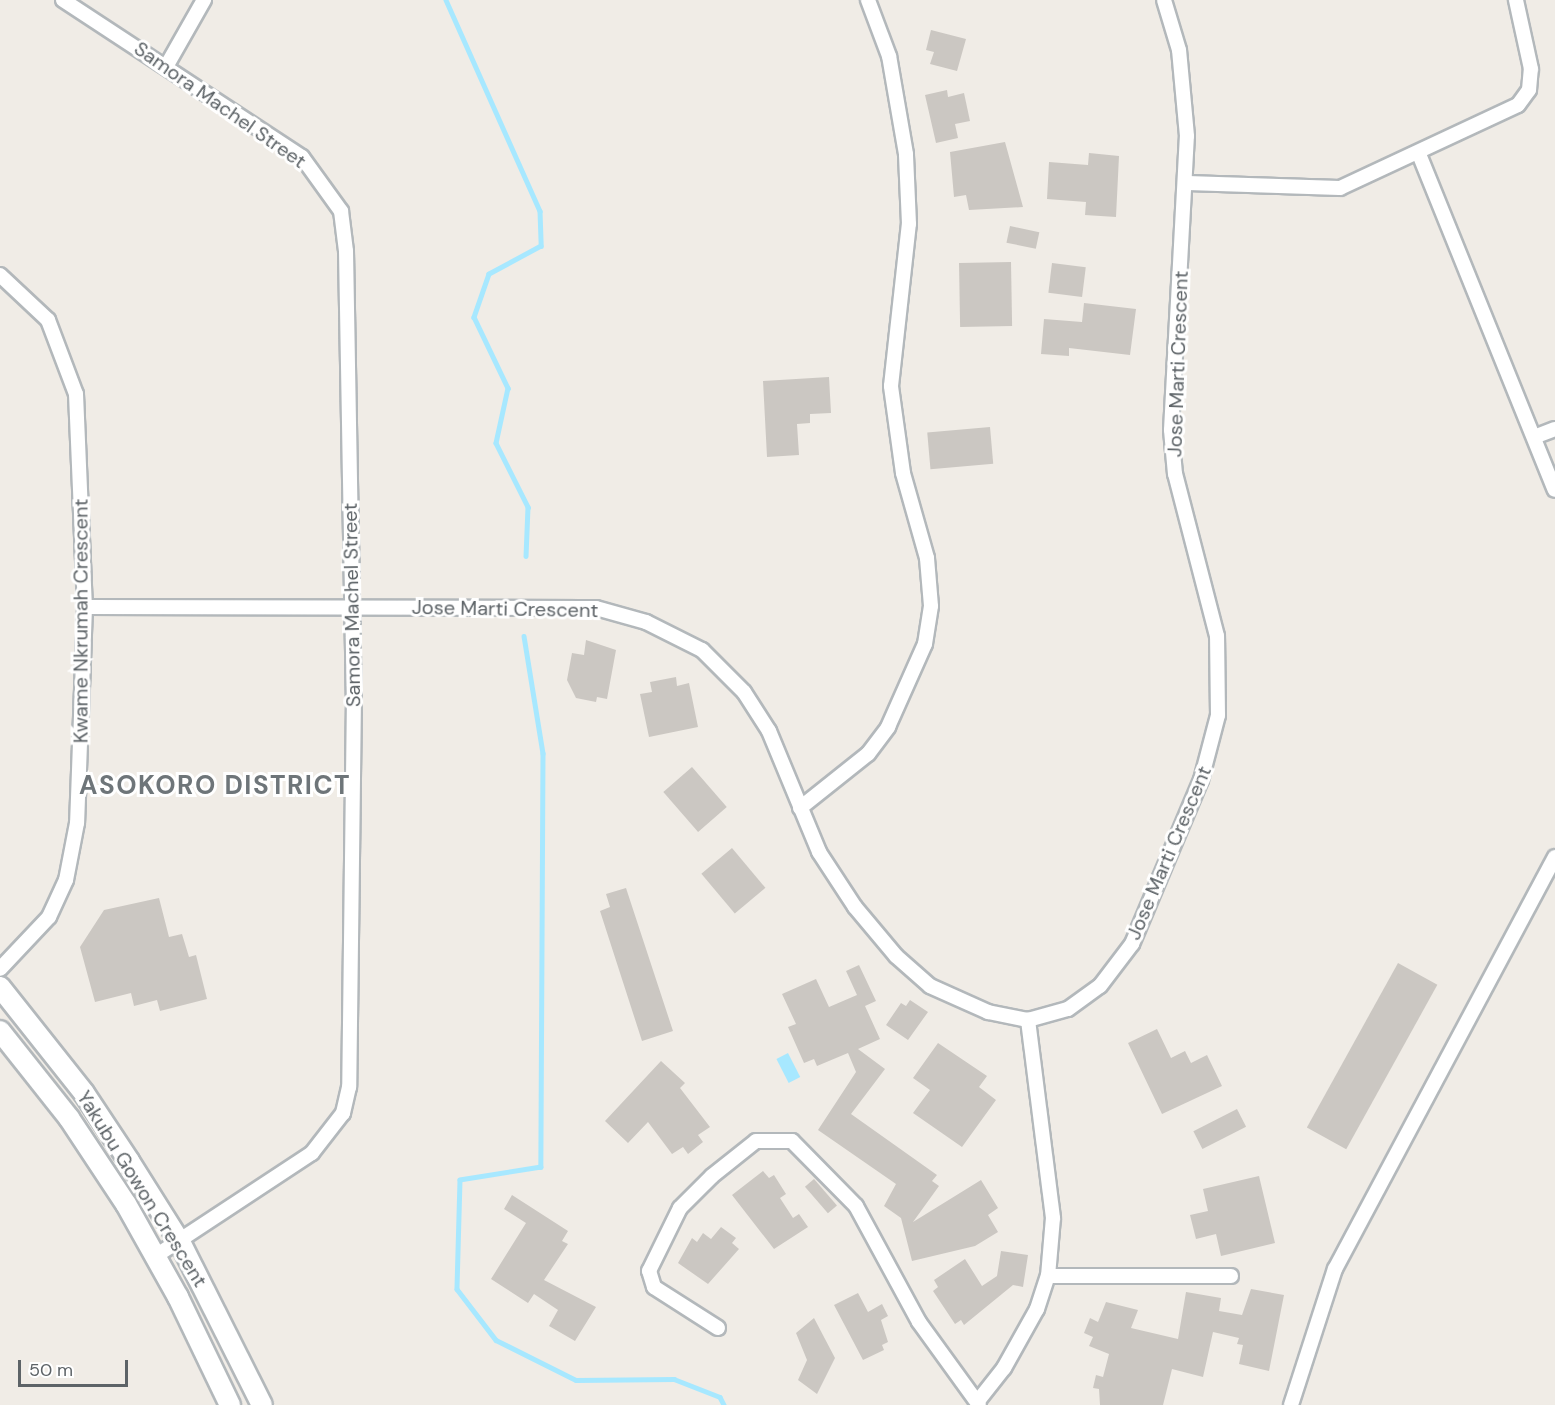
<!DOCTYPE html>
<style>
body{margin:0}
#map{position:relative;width:1555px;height:1405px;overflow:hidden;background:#f0ece6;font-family:"DM Sans",sans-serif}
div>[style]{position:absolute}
.water>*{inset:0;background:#a7e8ff;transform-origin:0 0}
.stream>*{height:4.5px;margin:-2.25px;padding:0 2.25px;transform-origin:2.25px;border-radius:2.25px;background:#a7e8ff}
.building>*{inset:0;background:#cbc7c2;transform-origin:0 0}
.roads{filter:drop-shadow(2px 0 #b3b8bb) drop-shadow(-2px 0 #b3b8bb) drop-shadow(0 2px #b3b8bb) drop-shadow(0 -2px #b3b8bb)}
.minor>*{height:14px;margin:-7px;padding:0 7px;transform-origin:7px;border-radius:7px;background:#fff}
.secondary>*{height:20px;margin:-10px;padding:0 10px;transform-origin:10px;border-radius:10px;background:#fff}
span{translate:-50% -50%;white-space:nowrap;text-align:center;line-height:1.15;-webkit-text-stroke:6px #fff;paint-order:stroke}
.street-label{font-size:20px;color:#5d6367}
.district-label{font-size:26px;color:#6e7579;font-weight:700;letter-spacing:1.5px}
.scale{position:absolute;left:18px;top:1360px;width:110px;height:27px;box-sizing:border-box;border:3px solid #5d6367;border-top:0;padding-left:8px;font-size:18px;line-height:21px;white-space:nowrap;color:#5d6367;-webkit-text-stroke:4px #fff;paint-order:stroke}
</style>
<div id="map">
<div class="water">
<i style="left:788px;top:1053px;width:27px;height:13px;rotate:63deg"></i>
</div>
<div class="stream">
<i style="left:446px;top:0;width:231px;rotate:66deg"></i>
<i style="left:540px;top:211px;width:35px;rotate:88deg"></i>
<i style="left:541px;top:246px;width:59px;rotate:151.7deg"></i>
<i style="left:489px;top:274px;width:46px;rotate:109.2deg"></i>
<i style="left:474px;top:317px;width:79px;rotate:64.4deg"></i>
<i style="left:508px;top:388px;width:56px;rotate:102.3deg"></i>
<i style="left:496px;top:443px;width:72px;rotate:63.4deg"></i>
<i style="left:528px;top:507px;width:49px;rotate:92.3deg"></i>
<i style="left:524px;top:636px;width:119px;rotate:80.8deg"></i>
<i style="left:543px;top:753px;width:414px;rotate:90.3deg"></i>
<i style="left:541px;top:1167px;width:82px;rotate:170.9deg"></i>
<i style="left:460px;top:1180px;width:109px;rotate:91.6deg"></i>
<i style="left:457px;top:1289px;width:64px;rotate:52.6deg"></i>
<i style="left:496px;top:1340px;width:89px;rotate:26.6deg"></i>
<i style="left:576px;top:1380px;width:98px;rotate:-0.6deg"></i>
<i style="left:674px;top:1379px;width:49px;rotate:21.4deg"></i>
<i style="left:720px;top:1397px;width:9px;rotate:63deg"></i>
</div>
<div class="building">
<i style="clip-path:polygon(931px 30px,966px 39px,957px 71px,930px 64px,934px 52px,926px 50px)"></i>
<i style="clip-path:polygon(947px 90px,948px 97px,964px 93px,970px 121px,955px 124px,958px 138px,936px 143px,925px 95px)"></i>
<i style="clip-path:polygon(1005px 142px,1023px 207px,969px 210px,966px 195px,954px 197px,950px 152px)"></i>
<i style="clip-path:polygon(1089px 153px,1119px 156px,1116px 217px,1085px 215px,1086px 202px,1047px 199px,1049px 162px,1088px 165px)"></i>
<i style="left:1010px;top:226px;width:30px;height:17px;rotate:12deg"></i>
<i style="left:1011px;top:262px;width:64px;height:52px;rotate:89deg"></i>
<i style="left:1052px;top:263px;width:34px;height:30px;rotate:7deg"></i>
<i style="clip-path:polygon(1084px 303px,1136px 309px,1130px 355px,1069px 348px,1069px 356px,1041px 354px,1044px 319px,1082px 322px)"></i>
<i style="clip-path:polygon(829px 377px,831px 413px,810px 414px,810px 423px,797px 424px,799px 455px,767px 457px,763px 381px)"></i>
<i style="left:990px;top:427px;width:37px;height:63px;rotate:85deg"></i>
<i style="clip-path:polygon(586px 640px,616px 650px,607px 699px,597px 697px,596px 702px,576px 698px,567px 680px,572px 653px,584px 655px)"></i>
<i style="clip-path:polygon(676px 677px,677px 686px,689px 683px,698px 727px,649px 737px,640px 694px,652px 692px,650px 682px)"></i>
<i style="left:692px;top:767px;width:53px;height:38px;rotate:49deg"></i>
<i style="left:732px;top:848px;width:52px;height:40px;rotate:50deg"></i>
<i style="clip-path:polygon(626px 888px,673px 1031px,642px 1041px,600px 911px,610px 907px,606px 894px)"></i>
<i style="clip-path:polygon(159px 898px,169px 937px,182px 934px,189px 957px,196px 955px,207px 999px,160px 1011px,157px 1000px,134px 1006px,131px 993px,95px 1002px,80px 947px,104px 910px)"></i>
<i style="left:1398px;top:963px;width:45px;height:188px;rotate:29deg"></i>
<i style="clip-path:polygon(859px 965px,876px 1001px,865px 1006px,880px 1039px,858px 1049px,885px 1069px,851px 1114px,937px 1175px,932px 1181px,939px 1186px,913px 1222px,981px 1180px,998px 1208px,988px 1215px,998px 1232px,975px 1246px,912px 1261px,901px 1218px,884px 1206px,896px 1184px,818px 1130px,856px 1072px,848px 1053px,817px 1066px,814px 1059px,804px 1063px,788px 1027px,796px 1024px,782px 994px,816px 979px,829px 1007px,857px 995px,846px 971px)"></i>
<i style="clip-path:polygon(910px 1000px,928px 1012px,908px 1040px,886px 1025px,901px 1003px,906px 1006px)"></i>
<i style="clip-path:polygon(1157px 1029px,1171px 1058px,1185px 1051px,1191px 1063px,1207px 1055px,1222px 1086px,1162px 1114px,1128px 1043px)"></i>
<i style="clip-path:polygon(938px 1043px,987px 1076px,979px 1087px,996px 1100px,962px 1147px,913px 1113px,930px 1090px,913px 1078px)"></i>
<i style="clip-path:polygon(661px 1061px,685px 1083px,680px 1088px,710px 1127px,698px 1135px,703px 1142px,688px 1154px,683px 1147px,672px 1154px,648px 1122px,628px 1143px,605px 1121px)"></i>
<i style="left:1237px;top:1109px;width:20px;height:49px;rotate:63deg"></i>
<i style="clip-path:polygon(763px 1171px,769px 1178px,774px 1175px,786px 1194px,780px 1198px,793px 1218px,799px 1214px,808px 1227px,774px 1249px,732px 1195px)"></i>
<i style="clip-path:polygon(1259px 1176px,1275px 1243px,1221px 1256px,1216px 1234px,1196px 1239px,1190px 1215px,1208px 1211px,1203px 1189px)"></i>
<i style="left:814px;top:1179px;width:35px;height:12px;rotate:49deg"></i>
<i style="clip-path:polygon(512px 1195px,568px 1231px,562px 1241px,568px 1244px,544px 1280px,596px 1307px,575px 1341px,549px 1326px,558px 1310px,534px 1294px,528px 1303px,491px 1279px,526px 1223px,504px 1209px)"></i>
<i style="clip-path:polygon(721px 1227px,736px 1238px,732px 1243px,739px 1249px,708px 1284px,678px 1263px,692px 1238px,697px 1242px,703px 1233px,711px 1239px)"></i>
<i style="clip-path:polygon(1001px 1251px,1028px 1255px,1023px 1287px,1013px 1285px,964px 1325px,961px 1320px,955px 1324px,933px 1291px,938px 1287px,934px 1280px,965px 1259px,982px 1286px,997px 1276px)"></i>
<i style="clip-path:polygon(1251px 1289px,1284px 1295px,1269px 1371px,1239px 1364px,1243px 1345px,1237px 1344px,1239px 1338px,1213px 1332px,1203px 1377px,1172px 1369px,1163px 1405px,1100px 1405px,1099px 1389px,1093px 1388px,1096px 1375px,1103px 1377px,1109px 1354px,1089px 1346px,1093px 1337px,1084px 1333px,1090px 1318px,1098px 1322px,1106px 1302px,1138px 1310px,1131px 1328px,1178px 1339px,1186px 1292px,1221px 1298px,1219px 1311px,1242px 1315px)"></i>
<i style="clip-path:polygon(858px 1293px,868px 1312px,882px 1304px,888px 1316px,881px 1320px,888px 1342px,882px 1345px,884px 1350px,863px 1360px,834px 1305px)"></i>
<i style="clip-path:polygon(814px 1318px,835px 1358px,817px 1394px,798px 1380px,807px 1360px,796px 1333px)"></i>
</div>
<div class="roads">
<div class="minor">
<i style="left:63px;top:0;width:286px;rotate:33.3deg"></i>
<i style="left:302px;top:157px;width:67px;rotate:54.2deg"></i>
<i style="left:341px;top:211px;width:40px;rotate:82.9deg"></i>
<i style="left:346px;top:251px;width:445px;rotate:89deg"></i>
<i style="left:354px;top:696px;width:391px;rotate:90.7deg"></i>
<i style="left:349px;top:1087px;width:27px;rotate:103deg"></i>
<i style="left:343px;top:1113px;width:51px;rotate:127.8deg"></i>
<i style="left:312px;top:1153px;width:187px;rotate:146.6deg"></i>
<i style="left:167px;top:65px;width:75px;rotate:-60.4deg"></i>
<i style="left:1419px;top:154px;width:362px;rotate:68deg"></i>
<i style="left:1187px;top:183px;width:153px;rotate:1.9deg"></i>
<i style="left:1340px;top:188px;width:196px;rotate:-25deg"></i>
<i style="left:1518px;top:105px;width:19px;rotate:-54deg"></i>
<i style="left:1529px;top:90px;width:21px;rotate:-85deg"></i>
<i style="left:1531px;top:69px;width:71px;rotate:-102.3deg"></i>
<i style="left:0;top:275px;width:66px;rotate:43.2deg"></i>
<i style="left:48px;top:320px;width:79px;rotate:69.3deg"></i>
<i style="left:76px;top:394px;width:213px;rotate:87.6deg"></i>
<i style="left:85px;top:607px;width:216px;rotate:92.1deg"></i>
<i style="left:77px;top:823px;width:58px;rotate:100.9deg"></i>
<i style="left:66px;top:880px;width:41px;rotate:114.7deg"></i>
<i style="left:49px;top:917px;width:71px;rotate:133.3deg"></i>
<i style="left:1534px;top:437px;width:22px;rotate:-21deg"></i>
<i style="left:85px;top:607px;width:511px;rotate:0.11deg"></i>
<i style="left:596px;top:608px;width:52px;rotate:15.6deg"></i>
<i style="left:646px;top:622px;width:63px;rotate:26.6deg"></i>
<i style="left:702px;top:650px;width:59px;rotate:45deg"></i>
<i style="left:744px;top:692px;width:46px;rotate:57.3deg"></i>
<i style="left:769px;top:731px;width:131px;rotate:67.5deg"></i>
<i style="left:819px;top:852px;width:66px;rotate:56.8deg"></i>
<i style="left:855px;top:907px;width:64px;rotate:50.1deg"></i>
<i style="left:896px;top:956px;width:45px;rotate:41.4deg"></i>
<i style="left:930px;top:986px;width:64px;rotate:24.1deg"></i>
<i style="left:988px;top:1012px;width:41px;rotate:11.3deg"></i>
<i style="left:1028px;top:1020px;width:41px;rotate:-15.4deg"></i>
<i style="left:1068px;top:1009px;width:39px;rotate:-36deg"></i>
<i style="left:1100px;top:986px;width:53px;rotate:-52.7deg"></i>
<i style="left:1132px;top:944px;width:178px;rotate:-67.2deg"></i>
<i style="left:1201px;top:780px;width:67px;rotate:-75.3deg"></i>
<i style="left:1218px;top:715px;width:79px;rotate:-90.7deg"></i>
<i style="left:1217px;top:636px;width:167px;rotate:-104.5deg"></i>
<i style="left:1175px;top:474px;width:44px;rotate:-95.2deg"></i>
<i style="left:1171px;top:430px;width:294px;rotate:-86.9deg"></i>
<i style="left:1187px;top:136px;width:86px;rotate:-95.3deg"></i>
<i style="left:1179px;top:50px;width:52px;rotate:-106.7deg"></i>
<i style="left:800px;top:808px;width:87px;rotate:-38.5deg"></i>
<i style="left:868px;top:754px;width:34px;rotate:-53deg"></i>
<i style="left:888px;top:727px;width:91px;rotate:-66deg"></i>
<i style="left:925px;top:644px;width:38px;rotate:-81deg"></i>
<i style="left:931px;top:606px;width:48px;rotate:-94.8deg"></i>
<i style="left:927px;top:558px;width:88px;rotate:-105.8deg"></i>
<i style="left:903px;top:473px;width:88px;rotate:-97.9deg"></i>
<i style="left:891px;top:386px;width:163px;rotate:-83.7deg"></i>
<i style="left:909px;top:224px;width:70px;rotate:-92.5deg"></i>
<i style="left:906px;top:154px;width:99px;rotate:-99.8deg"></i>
<i style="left:889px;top:56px;width:60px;rotate:-110.6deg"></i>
<i style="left:1048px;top:1276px;width:183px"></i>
<i style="left:718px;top:1328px;width:76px;rotate:-147.4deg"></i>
<i style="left:654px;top:1287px;width:17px;rotate:-107deg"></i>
<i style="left:649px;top:1271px;width:70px;rotate:-63.8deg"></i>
<i style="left:680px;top:1208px;width:45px;rotate:-45deg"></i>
<i style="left:712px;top:1176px;width:56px;rotate:-38.5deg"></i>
<i style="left:756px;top:1141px;width:36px"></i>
<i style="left:792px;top:1141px;width:91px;rotate:45.4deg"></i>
<i style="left:856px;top:1206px;width:132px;rotate:61.5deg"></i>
<i style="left:919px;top:1322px;width:102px;rotate:54.1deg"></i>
<i style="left:978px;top:1401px;width:42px;rotate:-51.8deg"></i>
<i style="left:1004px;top:1368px;width:68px;rotate:-60.8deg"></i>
<i style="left:1037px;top:1309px;width:35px;rotate:-72deg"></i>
<i style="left:1048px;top:1276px;width:58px;rotate:-85.1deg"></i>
<i style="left:1053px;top:1218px;width:200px;rotate:-97.2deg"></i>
<i style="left:1291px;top:1405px;width:143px;rotate:-72.1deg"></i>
<i style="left:1335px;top:1269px;width:467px;rotate:-61.9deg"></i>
</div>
<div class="secondary">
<i style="left:0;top:987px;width:135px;rotate:51.6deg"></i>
<i style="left:84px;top:1093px;width:82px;rotate:56.5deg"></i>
<i style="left:129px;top:1161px;width:96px;rotate:57.8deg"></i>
<i style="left:180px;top:1242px;width:182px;rotate:63.3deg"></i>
<i style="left:0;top:1031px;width:111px;rotate:51.6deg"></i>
<i style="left:69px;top:1118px;width:103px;rotate:56.5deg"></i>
<i style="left:126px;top:1204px;width:107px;rotate:60.8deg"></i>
<i style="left:178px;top:1297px;width:120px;rotate:64.3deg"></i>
</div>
</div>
<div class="street-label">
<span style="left:220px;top:105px;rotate:35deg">Samora Machel Street</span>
<span style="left:1178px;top:364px;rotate:-88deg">Jose Marti Crescent</span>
<span style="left:352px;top:605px;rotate:-91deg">Samora Machel Street</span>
<span style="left:505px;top:609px;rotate:1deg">Jose Marti Crescent</span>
<span style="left:81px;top:621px;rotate:-90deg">Kwame Nkrumah Crescent</span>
<span style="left:1169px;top:853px;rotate:-67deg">Jose Marti Crescent</span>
<span style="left:142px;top:1189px;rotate:58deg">Yakubu Gowon Crescent</span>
</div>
<div class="district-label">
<span style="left:215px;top:786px">ASOKORO DISTRICT</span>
</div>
<div class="scale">50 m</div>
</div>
